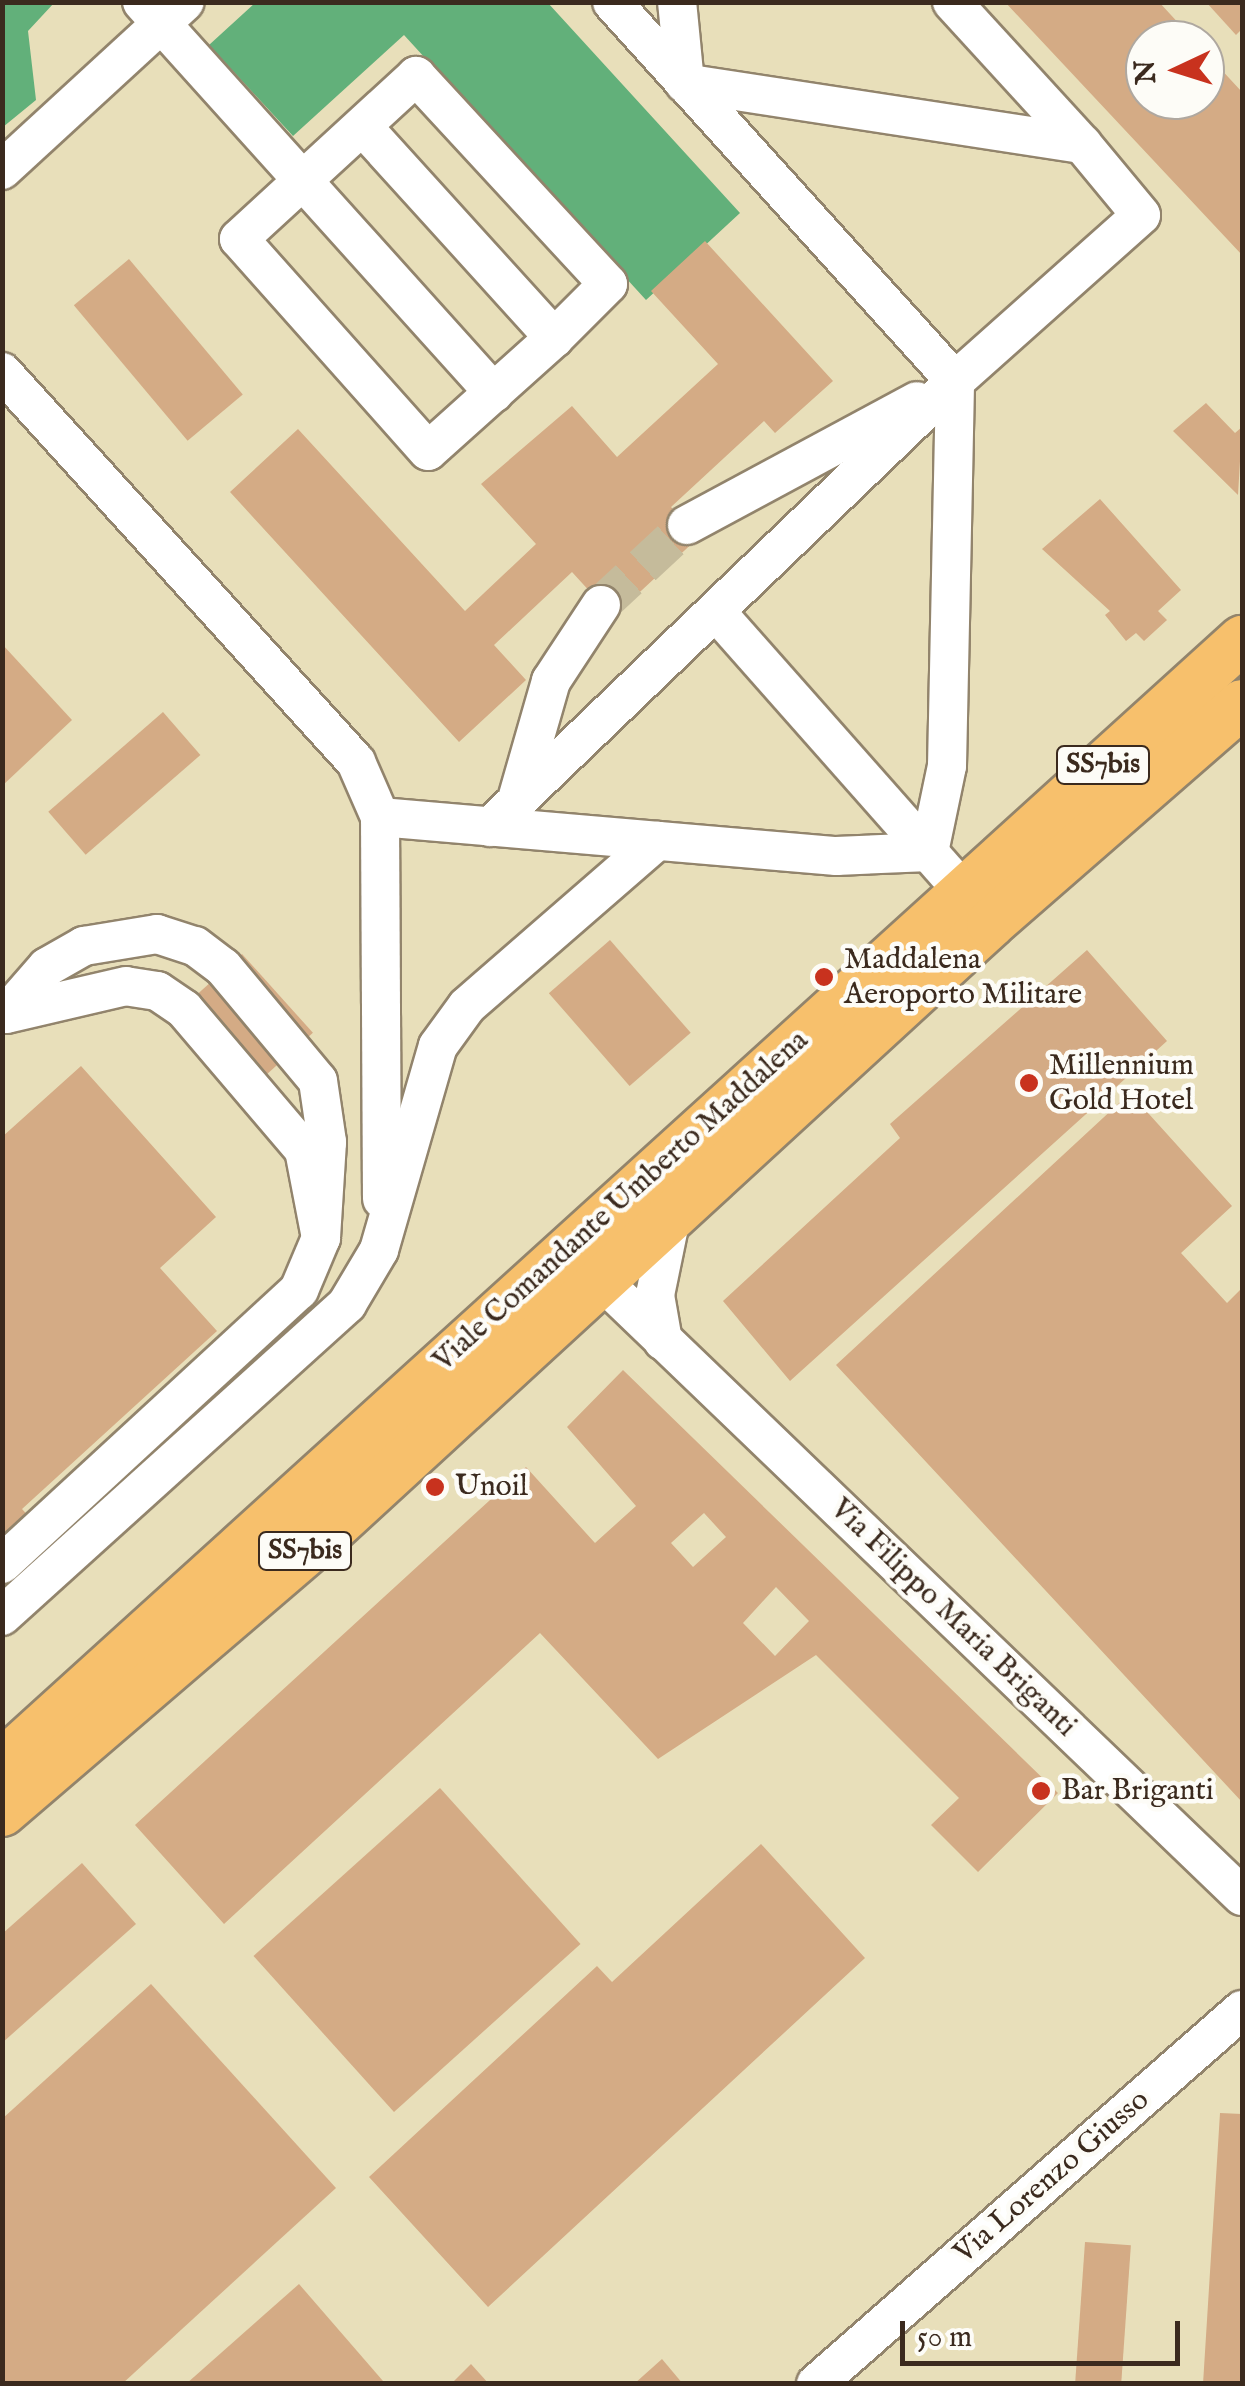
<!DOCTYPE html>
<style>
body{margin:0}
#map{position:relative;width:1245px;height:2386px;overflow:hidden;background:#e8dfba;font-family:"IM FELL English",serif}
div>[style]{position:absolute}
.forest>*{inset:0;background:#62b07a}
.building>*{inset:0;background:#d4ab85;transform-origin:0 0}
.minor-tunnel>*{height:38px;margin-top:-19px;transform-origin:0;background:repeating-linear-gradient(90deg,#c5bb9b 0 38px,transparent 0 57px)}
.roads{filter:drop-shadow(2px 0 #92846c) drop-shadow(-2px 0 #92846c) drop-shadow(0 2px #92846c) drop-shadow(0 -2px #92846c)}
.minor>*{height:38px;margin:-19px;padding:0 19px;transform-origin:19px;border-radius:19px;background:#fff}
.major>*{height:48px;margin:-24px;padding:0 24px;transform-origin:24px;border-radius:24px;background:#f7c06c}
.dots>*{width:28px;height:28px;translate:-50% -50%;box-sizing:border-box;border:5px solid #fdfcf7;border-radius:50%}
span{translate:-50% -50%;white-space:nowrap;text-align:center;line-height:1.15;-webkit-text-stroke:9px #fdfcf7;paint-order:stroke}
.shield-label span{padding:2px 8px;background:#fdfcf7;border:2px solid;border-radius:8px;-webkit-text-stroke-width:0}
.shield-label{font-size:28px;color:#3b2a1e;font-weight:700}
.poi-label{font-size:30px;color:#3b2a1e}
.left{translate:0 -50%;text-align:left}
.street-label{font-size:30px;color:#3b2a1e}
.frame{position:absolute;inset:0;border:5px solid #3b2a1e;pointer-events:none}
.north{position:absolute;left:1125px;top:20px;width:100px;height:100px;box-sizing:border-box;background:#fdfcf7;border:2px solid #afa8a0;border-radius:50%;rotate:266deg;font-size:28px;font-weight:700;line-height:40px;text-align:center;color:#3b2a1e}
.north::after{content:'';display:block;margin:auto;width:35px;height:45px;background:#c8321e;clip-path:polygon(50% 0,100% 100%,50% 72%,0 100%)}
.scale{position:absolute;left:900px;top:2321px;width:280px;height:45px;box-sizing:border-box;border:5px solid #3b2a1e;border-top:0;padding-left:12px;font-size:30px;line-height:35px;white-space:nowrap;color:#3b2a1e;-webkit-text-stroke:8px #fdfcf7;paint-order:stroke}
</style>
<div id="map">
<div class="forest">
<i style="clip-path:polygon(3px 2px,54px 3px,28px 31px,36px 100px,3px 127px)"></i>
<i style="clip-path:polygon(255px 3px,548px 3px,740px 213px,646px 300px,404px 35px,293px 136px,209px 45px)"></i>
</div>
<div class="building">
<i style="clip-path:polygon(1005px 2px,1159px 2px,1194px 40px,1145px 40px,1145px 100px,1205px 100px,1205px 52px,1242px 92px,1242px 255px)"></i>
<i style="clip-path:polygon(1206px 2px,1242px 2px,1242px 29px,1236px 35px)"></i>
<i style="clip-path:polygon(705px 241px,833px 381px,775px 433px,764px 421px,671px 507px,699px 537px,613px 617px,572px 572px,494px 645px,526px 680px,459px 742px,230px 492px,298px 429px,465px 611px,536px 544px,481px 484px,572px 406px,617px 457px,718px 364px,651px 291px)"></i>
<i style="left:129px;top:259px;width:177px;height:72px;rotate:50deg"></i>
<i style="clip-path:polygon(1206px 403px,1235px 433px,1242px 427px,1238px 495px,1173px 431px)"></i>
<i style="clip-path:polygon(1100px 499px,1181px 590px,1158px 611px,1167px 620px,1144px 641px,1136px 633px,1126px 641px,1105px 615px,1110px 611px,1042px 549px)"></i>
<i style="clip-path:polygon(2px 644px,72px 720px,2px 786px)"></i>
<i style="left:163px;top:712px;width:57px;height:152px;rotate:49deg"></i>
<i style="left:610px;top:940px;width:123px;height:81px;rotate:49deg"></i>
<i style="clip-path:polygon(1087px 950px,1167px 1041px,790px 1381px,723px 1301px,900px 1138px,890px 1124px)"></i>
<i style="left:242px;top:954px;width:106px;height:62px;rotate:48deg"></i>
<i style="clip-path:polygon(81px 1066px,216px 1217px,160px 1268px,217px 1331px,22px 1509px,33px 1521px,2px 1549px,2px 1137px)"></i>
<i style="clip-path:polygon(1130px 1093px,1232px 1206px,1181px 1253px,1227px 1303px,1242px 1288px,1242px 1802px,836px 1365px)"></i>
<i style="clip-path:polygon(evenodd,623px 1370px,1058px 1793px,978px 1872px,931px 1825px,959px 1798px,816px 1655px,658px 1759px,540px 1633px,224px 1924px,135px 1825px,526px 1467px,595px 1543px,636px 1506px,567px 1427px,623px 1370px,704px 1513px,726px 1537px,693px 1567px,671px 1543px,704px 1513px,623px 1370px,776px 1587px,809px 1621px,775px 1656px,743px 1623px,776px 1587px)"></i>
<i style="left:440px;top:1788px;width:210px;height:251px;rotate:48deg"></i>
<i style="clip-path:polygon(761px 1844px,865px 1958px,488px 2307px,369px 2177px,597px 1966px,612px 1982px)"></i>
<i style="clip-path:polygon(82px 1863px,136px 1924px,2px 2043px,2px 1934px)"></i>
<i style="clip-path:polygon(151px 1984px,336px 2188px,122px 2384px,2px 2384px,2px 2119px)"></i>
<i style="clip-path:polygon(1220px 2113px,1242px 2114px,1242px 2384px,1203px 2384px)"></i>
<i style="left:1085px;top:2242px;width:46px;height:142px;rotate:4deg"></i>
<i style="clip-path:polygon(299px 2284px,383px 2381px,186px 2384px)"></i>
<i style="clip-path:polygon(662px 2359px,683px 2384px,634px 2384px)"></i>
<i style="clip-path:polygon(471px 2364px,489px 2384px,451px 2384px)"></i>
</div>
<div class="minor-tunnel">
<i style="left:601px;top:605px;width:117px;rotate:-42.9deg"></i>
</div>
<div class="roads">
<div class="minor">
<i style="left:142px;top:2px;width:526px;rotate:48deg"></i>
<i style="left:952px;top:2px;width:193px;rotate:47.5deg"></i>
<i style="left:363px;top:127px;width:285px;rotate:47.8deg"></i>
<i style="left:554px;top:338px;width:169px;rotate:138.1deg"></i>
<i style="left:428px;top:451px;width:284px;rotate:-131.7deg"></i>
<i style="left:239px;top:239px;width:241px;rotate:-42.6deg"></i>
<i style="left:416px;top:76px;width:283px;rotate:47.3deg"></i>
<i style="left:608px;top:284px;width:76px;rotate:135deg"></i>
<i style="left:2px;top:170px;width:248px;rotate:-42.6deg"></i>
<i style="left:2px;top:372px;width:527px;rotate:47.77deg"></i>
<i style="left:356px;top:762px;width:60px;rotate:66.4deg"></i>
<i style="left:380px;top:817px;width:382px;rotate:89.7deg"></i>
<i style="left:687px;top:525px;width:261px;rotate:-28.3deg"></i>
<i style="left:718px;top:614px;width:370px;rotate:48.5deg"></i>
<i style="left:516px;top:803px;width:127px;rotate:-74deg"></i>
<i style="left:551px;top:681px;width:91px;rotate:-56.7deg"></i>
<i style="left:380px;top:817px;width:458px;rotate:4.9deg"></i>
<i style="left:836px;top:856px;width:93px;rotate:-2.5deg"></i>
<i style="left:929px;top:852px;width:88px;rotate:-78.2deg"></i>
<i style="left:947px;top:766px;width:385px;rotate:-88.8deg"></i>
<i style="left:955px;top:381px;width:511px;rotate:-132.15deg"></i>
<i style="left:490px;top:827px;width:644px;rotate:-43.81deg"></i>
<i style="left:955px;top:381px;width:249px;rotate:-41.7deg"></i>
<i style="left:1141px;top:215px;width:92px;rotate:-129.7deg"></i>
<i style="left:1082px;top:144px;width:402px;rotate:-171.3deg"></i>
<i style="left:685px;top:83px;width:81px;rotate:-95.6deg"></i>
<i style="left:157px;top:934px;width:40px;rotate:18deg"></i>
<i style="left:195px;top:946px;width:35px;rotate:37deg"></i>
<i style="left:223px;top:967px;width:148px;rotate:50.2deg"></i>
<i style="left:318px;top:1081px;width:62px;rotate:81.6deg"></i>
<i style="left:327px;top:1142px;width:96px;rotate:93.6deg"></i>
<i style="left:321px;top:1238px;width:90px;rotate:-100.9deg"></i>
<i style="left:304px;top:1150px;width:185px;rotate:-130.4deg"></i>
<i style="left:184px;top:1009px;width:32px;rotate:-146deg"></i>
<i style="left:157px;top:991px;width:31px;rotate:-171deg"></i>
<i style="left:126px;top:986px;width:123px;rotate:166.9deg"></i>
<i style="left:6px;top:1014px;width:62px;rotate:-48.9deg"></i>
<i style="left:47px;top:967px;width:43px;rotate:-29.6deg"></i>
<i style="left:84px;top:946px;width:74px;rotate:-9.3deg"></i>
<i style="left:601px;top:1280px;width:889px;rotate:43.86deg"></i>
<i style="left:663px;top:1341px;width:47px;rotate:-99.9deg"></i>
<i style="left:655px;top:1295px;width:80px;rotate:-78.4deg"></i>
<i style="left:2px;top:1564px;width:404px;rotate:-42.7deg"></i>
<i style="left:299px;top:1290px;width:56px;rotate:-67.1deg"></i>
<i style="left:2px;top:1616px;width:465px;rotate:-42.1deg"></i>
<i style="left:347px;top:1304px;width:63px;rotate:-59.3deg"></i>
<i style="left:379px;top:1250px;width:212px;rotate:-73.9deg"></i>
<i style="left:438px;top:1046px;width:49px;rotate:-54.1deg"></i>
<i style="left:467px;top:1006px;width:252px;rotate:-41deg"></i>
<i style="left:816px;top:2384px;width:567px;rotate:-41.28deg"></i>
</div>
<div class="major">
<i style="left:2px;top:1764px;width:1674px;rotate:-42.19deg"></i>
<i style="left:2px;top:1812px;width:419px;rotate:-40.6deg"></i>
<i style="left:320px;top:1539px;width:911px;rotate:-42.55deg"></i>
<i style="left:991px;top:923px;width:333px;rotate:-41.1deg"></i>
</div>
</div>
<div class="dots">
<i style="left:824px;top:977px;background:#c8321e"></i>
<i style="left:1029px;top:1083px;background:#c8321e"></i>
<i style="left:435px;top:1487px;background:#c8321e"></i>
<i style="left:1041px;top:1791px;background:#c8321e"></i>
</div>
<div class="shield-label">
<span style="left:1103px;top:765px">SS7bis</span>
<span style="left:305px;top:1551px">SS7bis</span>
</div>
<div class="poi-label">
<span class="left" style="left:844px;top:977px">Maddalena<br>Aeroporto Militare</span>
<span class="left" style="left:1049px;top:1083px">Millennium<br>Gold Hotel</span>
<span class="left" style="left:455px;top:1487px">Unoil</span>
<span class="left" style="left:1061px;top:1791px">Bar Briganti</span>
</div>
<div class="street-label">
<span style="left:621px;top:1201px;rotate:-42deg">Viale Comandante Umberto Maddalena</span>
<span style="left:953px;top:1618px;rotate:44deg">Via Filippo Maria Briganti</span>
<span style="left:1052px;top:2177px;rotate:-41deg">Via Lorenzo Giusso</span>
</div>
<div class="frame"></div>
<div class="north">N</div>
<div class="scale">50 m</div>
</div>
